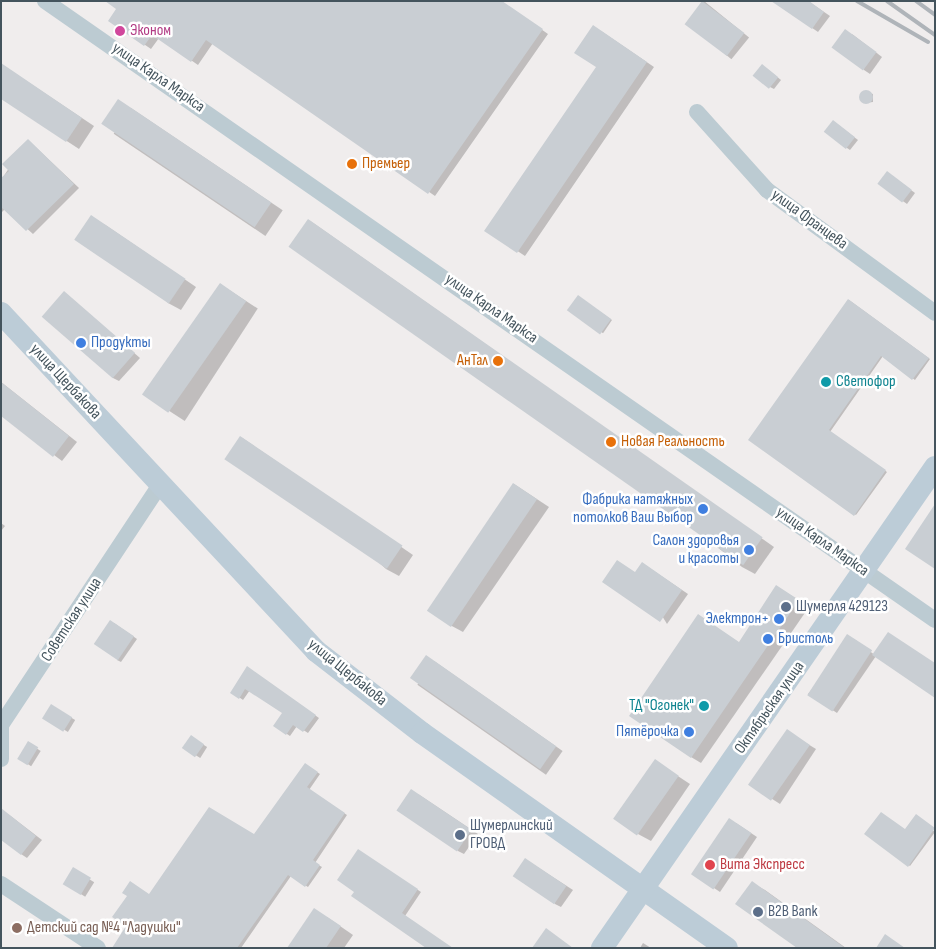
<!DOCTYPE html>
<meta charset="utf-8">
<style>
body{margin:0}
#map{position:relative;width:936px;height:949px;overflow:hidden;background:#f0eded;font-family:"Sofia Sans Condensed",sans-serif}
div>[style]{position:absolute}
.shadow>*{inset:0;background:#0003;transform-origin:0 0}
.building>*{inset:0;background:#c9ced3;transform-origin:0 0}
.round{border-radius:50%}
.minor>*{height:16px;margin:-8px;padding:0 8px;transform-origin:8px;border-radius:8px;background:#bccbd2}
.secondary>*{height:22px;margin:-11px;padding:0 11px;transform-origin:11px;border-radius:11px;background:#bcccd7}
.rail>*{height:4px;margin:-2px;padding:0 2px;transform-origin:2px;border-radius:2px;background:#afb4b9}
.dots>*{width:14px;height:14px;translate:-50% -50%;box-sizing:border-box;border:2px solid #fff;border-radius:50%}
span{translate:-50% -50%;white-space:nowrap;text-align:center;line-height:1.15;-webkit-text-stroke:5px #fff;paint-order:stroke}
.hotel-label{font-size:16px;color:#b23c85}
.left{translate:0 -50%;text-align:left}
.street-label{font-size:16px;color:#44545d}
.food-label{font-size:16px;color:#c56008}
.right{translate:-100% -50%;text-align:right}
.shop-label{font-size:16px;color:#366cbe}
.culture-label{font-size:16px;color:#0d838f}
.service-label{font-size:16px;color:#4e5e75}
.health-label{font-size:16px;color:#be3a42}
.education-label{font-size:16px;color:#785e54}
.frame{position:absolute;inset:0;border:2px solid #44545d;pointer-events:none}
</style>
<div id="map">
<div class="shadow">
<i style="clip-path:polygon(501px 1px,548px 34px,435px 196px,213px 43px,198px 65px,159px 38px,151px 49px,110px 21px)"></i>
<i style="left:704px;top:1px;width:58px;height:28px;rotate:39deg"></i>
<i style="clip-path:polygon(773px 1px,808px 1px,830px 16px,818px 32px)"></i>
<i style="clip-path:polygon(601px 31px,654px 67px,525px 256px,486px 230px,597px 67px)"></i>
<i style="clip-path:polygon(852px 34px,882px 57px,870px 74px,864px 70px)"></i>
<i style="clip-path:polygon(1px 64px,94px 126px,79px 149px,1px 98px)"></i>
<i style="clip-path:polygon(766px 68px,781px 80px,774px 89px,770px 87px)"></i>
<i style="clip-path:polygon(864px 92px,873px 94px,873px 102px,864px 103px)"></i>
<i style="left:131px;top:108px;width:183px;height:31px;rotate:34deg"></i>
<i style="clip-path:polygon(837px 124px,858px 140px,850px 150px,847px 148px)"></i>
<i style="clip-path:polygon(28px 140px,79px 188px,33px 234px,5px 209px,1px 213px,1px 180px)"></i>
<i style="clip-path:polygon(891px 175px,915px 193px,907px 204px,879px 184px)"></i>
<i style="clip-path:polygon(309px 220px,774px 547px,755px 574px,742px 567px)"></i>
<i style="clip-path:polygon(104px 224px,196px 287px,181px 310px,168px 303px)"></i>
<i style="left:220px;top:284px;width:45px;height:134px;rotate:33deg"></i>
<i style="clip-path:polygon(64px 292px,140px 358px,119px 381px,113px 378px)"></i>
<i style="left:578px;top:297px;width:41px;height:16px;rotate:34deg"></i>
<i style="clip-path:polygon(849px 300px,930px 359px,915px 380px,883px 356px,830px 432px,887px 472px,856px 515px,750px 440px)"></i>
<i style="clip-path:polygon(1px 382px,77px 442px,62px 461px,1px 415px)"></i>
<i style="clip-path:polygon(241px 437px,413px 555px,399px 576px,386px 569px)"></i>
<i style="clip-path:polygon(514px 484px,549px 507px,463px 632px,450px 625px)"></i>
<i style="clip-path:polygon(1px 523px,5px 526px,1px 531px)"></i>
<i style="clip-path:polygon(648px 567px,688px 594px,667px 624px,636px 573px)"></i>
<i style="clip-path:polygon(787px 593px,809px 607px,701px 763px,691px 757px,740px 643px)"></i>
<i style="clip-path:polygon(114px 623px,137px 639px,121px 662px,117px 660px)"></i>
<i style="clip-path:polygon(854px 639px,876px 656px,837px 713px,808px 694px)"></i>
<i style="left:434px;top:661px;width:157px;height:29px;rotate:35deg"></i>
<i style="clip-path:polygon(251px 670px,319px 718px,308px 733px,297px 726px,290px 736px,275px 726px,284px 713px,250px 690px,243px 700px,232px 692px)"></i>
<i style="left:52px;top:706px;width:27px;height:14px;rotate:31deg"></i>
<i style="clip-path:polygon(793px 735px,816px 749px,780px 804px,752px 786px)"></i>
<i style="left:191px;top:737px;width:19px;height:13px;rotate:32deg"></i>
<i style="left:28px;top:743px;width:15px;height:18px;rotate:32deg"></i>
<i style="clip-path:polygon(655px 761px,690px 784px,651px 841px,638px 834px)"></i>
<i style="clip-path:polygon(306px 765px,320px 774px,309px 790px,347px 815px,315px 863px,322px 867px,308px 887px,291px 876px,241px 948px,117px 948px,149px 895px,254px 835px)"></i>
<i style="clip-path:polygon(418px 794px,478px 834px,464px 854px,458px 851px)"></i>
<i style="clip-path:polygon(8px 814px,42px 840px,27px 858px,21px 854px)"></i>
<i style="clip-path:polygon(916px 816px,935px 832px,910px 866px,866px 834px,905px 831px)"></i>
<i style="clip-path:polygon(736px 823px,757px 837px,720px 892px,693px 874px)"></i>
<i style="clip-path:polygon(358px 850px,421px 892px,405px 916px,355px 891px)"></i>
<i style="clip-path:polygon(531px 863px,573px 890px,561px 907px,555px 904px)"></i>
<i style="left:73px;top:869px;width:25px;height:17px;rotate:32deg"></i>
<i style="clip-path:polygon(752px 883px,765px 890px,846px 948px,799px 948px)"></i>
<i style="clip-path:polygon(327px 917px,353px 935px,344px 948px,288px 948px)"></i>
<i style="clip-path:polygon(643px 943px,651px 948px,640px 948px)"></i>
</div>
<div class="building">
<i style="clip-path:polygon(105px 1px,502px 1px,543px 29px,428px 194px,206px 40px,191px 62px,152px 35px,144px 46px,108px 21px,116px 9px)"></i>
<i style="left:702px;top:1px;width:53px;height:29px;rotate:37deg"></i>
<i style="clip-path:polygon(771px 1px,809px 1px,824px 12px,812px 29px)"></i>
<i style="clip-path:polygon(593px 25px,647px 62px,517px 253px,484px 231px,596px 67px,574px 53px)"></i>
<i style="left:845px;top:29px;width:39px;height:23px;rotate:36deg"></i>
<i style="clip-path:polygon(1px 63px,82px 118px,66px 142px,1px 99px)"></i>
<i style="left:762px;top:64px;width:21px;height:15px;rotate:39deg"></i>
<i class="round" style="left:859px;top:90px;width:14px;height:14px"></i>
<i style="left:118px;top:99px;width:185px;height:30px;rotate:34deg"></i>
<i style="left:833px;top:120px;width:28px;height:15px;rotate:38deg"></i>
<i style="clip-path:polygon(28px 139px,74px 184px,26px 231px,1px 207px,1px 178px,9px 171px,2px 164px)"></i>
<i style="left:887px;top:171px;width:31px;height:16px;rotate:37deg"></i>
<i style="left:91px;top:215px;width:114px;height:30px;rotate:34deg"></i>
<i style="left:308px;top:219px;width:555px;height:34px;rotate:35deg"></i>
<i style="left:220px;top:283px;width:32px;height:136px;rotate:35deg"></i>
<i style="left:64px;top:291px;width:94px;height:34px;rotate:41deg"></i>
<i style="left:578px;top:295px;width:41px;height:19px;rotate:36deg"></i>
<i style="clip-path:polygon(848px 299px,929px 358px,912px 380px,881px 356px,829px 430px,886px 470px,854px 516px,748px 440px)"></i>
<i style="clip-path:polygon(1px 382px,69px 436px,53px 457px,1px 416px)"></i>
<i style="left:240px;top:436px;width:196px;height:28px;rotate:34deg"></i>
<i style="left:513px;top:483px;width:29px;height:154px;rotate:34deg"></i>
<i style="clip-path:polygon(935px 504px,935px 569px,905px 549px)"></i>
<i style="clip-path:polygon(617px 560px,635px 572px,642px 562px,682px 590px,660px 622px,602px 582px)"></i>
<i style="clip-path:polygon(776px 585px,799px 600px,691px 758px,629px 716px,698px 614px,739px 642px)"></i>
<i style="left:110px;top:620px;width:29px;height:29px;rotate:34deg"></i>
<i style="clip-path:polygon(888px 632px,935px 663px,935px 698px,872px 655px)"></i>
<i style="left:847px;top:634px;width:30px;height:73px;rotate:33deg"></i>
<i style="left:426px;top:655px;width:159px;height:28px;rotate:35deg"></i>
<i style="clip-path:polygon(247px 666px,316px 715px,303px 732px,293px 725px,286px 735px,273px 726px,282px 713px,245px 689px,239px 699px,230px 693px)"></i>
<i style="left:51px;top:704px;width:25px;height:17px;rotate:32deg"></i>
<i style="left:787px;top:729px;width:28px;height:68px;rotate:35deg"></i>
<i style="left:191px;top:735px;width:16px;height:16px;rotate:35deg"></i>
<i style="left:28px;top:741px;width:12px;height:21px;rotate:31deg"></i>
<i style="left:655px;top:759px;width:29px;height:73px;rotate:35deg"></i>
<i style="clip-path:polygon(305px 763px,318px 772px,307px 787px,345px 813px,313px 860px,320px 865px,305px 887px,288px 875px,237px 948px,112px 948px,126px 926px,112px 917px,127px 896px,122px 893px,130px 881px,149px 894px,209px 807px,254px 834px)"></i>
<i style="left:411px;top:789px;width:73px;height:26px;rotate:34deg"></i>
<i style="clip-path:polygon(1px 808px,36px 836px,21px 855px,1px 840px)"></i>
<i style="clip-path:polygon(881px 812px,905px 829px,916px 814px,935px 828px,908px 867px,864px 834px)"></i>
<i style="left:729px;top:818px;width:27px;height:68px;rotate:34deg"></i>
<i style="clip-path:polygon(358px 849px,418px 889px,402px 913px,453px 948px,426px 948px,351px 896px,354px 892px,337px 880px)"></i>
<i style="left:525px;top:858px;width:50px;height:22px;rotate:34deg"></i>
<i style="left:73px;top:867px;width:21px;height:20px;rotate:31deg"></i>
<i style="clip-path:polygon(752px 881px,845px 948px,797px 948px,735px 904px)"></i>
<i style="clip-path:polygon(314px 908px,341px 926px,326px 948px,287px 948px)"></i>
<i style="clip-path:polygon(546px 928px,573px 948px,532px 948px)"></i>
<i style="clip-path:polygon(885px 934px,905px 948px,876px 948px)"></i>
</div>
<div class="minor">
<i style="left:45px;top:1px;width:1084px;rotate:34.82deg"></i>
<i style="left:697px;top:112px;width:105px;rotate:48.1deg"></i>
<i style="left:767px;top:190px;width:208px;rotate:36.2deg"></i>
<i style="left:1px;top:759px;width:34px;rotate:-90deg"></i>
<i style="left:1px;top:725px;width:288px;rotate:-56.5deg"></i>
<i style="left:1px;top:884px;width:116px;rotate:33.4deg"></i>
</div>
<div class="secondary">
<i style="left:1px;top:313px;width:462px;rotate:47deg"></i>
<i style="left:316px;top:651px;width:134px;rotate:37.7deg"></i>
<i style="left:422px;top:733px;width:373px;rotate:35.2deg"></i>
<i style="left:602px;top:948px;width:585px;rotate:-55.3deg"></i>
</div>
<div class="rail">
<i style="left:857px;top:1px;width:82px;rotate:30deg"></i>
<i style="left:887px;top:1px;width:59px;rotate:35.3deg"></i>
<i style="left:916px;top:1px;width:24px;rotate:36deg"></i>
</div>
<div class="dots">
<i style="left:120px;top:31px;background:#d1479c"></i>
<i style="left:352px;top:164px;background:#e8710a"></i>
<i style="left:81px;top:343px;background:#3f7fe0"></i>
<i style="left:498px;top:361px;background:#e8710a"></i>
<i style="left:826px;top:382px;background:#0f9aa8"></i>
<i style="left:611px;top:442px;background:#e8710a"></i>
<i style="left:703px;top:509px;background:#3f7fe0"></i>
<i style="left:749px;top:550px;background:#3f7fe0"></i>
<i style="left:786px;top:607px;background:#5c6f8a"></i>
<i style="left:779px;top:619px;background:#3f7fe0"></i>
<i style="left:768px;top:639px;background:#3f7fe0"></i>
<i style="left:704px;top:706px;background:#0f9aa8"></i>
<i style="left:689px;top:732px;background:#3f7fe0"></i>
<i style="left:460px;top:835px;background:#5c6f8a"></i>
<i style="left:710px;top:865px;background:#e0444e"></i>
<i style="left:758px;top:912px;background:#5c6f8a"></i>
<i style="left:17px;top:928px;background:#8d6e63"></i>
</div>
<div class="hotel-label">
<span class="left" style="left:130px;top:31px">Эконом</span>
</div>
<div class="street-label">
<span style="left:158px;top:78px;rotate:35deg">улица Карла Маркса</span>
<span style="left:809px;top:220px;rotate:36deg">улица Францева</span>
<span style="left:491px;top:309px;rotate:35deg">улица Карла Маркса</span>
<span style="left:65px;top:382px;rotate:47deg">улица Щербакова</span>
<span style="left:822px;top:542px;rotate:35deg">улица Карла Маркса</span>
<span style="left:72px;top:620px;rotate:-57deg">Советская улица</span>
<span style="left:347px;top:673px;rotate:39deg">улица Щербакова</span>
<span style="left:770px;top:708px;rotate:-55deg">Октябрьская улица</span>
</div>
<div class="food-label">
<span class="left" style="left:362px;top:164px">Премьер</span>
<span class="right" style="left:488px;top:361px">АнТал</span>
<span class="left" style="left:621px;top:442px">Новая Реальность</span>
</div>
<div class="shop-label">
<span class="left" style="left:91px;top:343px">Продукты</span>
<span class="right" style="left:693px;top:509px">Фабрика натяжных<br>потолков Ваш Выбор</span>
<span class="right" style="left:739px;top:550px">Салон здоровья<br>и красоты</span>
<span class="right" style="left:769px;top:619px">Электрон+</span>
<span class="left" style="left:778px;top:639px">Бристоль</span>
<span class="right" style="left:679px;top:732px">Пятёрочка</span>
</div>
<div class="culture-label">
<span class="left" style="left:836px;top:382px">Светофор</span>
<span class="right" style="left:694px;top:706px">ТД "Огонек"</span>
</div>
<div class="service-label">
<span class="left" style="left:796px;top:607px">Шумерля 429123</span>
<span class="left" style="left:470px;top:835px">Шумерлинский<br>ГРОВД</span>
<span class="left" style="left:768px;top:912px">B2B Bank</span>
</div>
<div class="health-label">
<span class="left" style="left:720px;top:865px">Вита Экспресс</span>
</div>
<div class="education-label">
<span class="left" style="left:27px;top:928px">Детский сад №4 "Ладушки"</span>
</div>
<div class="frame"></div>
</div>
